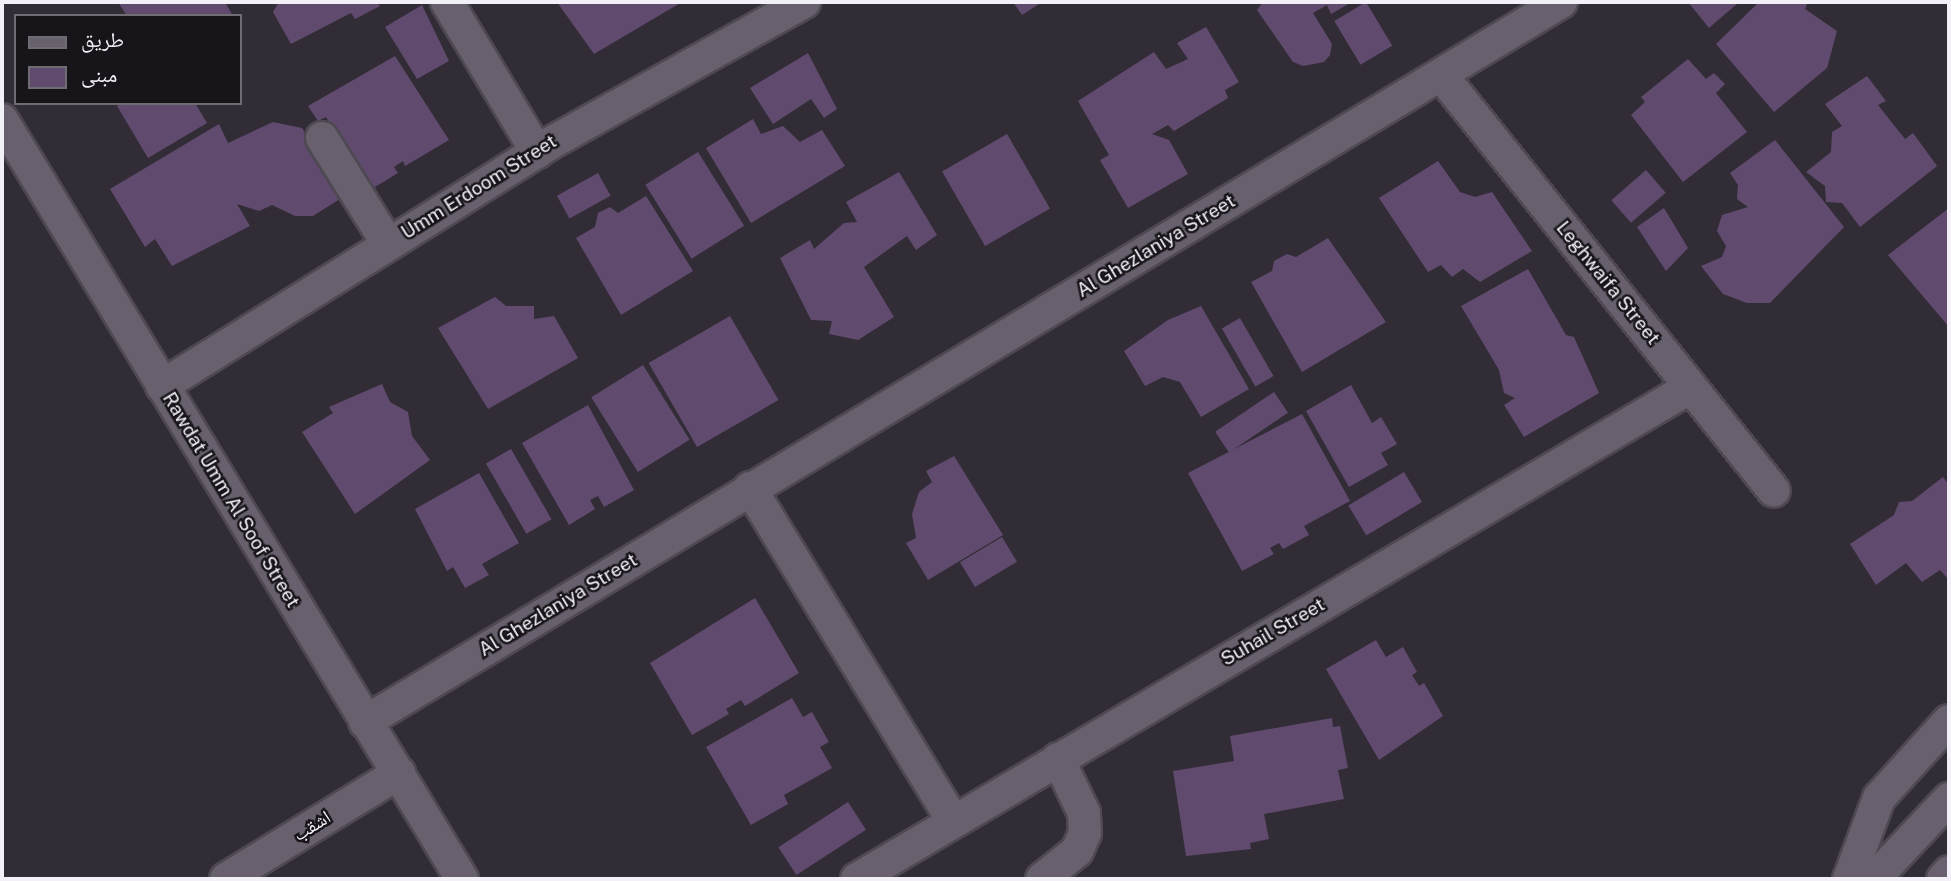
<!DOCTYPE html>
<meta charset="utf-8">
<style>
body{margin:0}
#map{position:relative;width:1951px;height:881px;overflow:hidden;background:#322c37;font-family:"Public Sans","Noto Naskh Arabic",sans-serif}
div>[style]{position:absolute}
.building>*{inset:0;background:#604b6e;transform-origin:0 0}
.roads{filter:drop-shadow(2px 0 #4e4952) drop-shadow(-2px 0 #4e4952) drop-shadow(0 2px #4e4952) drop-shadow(0 -2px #4e4952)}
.minor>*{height:32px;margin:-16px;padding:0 16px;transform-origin:16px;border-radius:16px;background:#68616d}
span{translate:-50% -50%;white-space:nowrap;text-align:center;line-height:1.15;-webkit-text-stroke:5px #18151a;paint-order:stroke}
.street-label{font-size:19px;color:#f4f0f7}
.frame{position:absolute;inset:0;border:4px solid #f4f0f7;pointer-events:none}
.legend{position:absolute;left:14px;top:14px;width:228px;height:91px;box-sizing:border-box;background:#18151a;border:2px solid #706d72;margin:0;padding:9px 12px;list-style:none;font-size:21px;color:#f4f0f7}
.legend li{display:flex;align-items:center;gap:14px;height:35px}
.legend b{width:35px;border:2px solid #706d72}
</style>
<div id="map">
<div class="building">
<i style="clip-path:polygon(118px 2px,225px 2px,233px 16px,127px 16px)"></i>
<i style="clip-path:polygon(279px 2px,376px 2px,380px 6px,355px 19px,351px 13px,291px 44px,273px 12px)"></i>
<i style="clip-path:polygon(557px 2px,682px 2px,594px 54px)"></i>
<i style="clip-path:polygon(1013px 2px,1042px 2px,1022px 15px)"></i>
<i style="clip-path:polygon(1263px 2px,1352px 2px,1331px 14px,1327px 5px,1313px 13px,1332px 44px,1330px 55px,1324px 62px,1303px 66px,1293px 62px,1257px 10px)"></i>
<i style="left:1366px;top:2px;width:51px;height:37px;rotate:59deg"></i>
<i style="clip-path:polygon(1688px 2px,1739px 2px,1709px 28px)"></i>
<i style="clip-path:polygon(1759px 2px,1808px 2px,1805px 9px,1837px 31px,1827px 68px,1774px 112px,1716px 44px)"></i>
<i style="clip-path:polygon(422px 5px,449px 61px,417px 79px,385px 27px)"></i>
<i style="clip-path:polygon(1206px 27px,1239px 82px,1225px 90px,1228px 98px,1174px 131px,1168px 125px,1152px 134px,1169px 140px,1188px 174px,1128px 208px,1100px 160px,1109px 155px,1078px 101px,1154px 52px,1166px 69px,1188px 59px,1177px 43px)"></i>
<i style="clip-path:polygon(808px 53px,837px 109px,824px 118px,811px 99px,773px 124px,750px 88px)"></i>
<i style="clip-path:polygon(395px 56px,449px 140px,405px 166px,403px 161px,394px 167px,398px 173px,370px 190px,326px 117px,318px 121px,308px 106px)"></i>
<i style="clip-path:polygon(1688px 59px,1706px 79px,1714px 73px,1725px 84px,1716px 93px,1747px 132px,1683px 182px,1631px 115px,1645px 102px,1641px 97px)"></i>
<i style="clip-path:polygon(1867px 76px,1886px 101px,1878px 105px,1905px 139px,1913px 133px,1937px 166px,1860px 227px,1842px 203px,1826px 202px,1825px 186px,1806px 172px,1831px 152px,1832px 132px,1842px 126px,1825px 104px)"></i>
<i style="clip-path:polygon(122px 103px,195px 103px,207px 123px,148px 158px,117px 106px)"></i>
<i style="clip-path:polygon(753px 119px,761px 134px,783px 126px,800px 142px,822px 130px,845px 166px,751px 223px,706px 148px)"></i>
<i style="clip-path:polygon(273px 122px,302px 128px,343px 197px,313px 216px,295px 216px,272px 205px,259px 211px,237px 204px,250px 226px,172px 266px,155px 239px,145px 247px,110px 189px,219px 124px,228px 143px)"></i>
<i style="left:1007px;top:134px;width:86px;height:75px;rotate:60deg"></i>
<i style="clip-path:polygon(1775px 140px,1844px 227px,1770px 303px,1747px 303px,1723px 294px,1701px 266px,1722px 257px,1726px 246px,1717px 231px,1722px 215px,1748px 207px,1737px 199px,1738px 185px,1730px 173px)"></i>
<i style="left:698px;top:152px;width:87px;height:62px;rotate:58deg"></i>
<i style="clip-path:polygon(1438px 161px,1460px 192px,1475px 197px,1492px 192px,1532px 251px,1480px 282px,1463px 269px,1452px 277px,1441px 265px,1428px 272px,1379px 198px)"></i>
<i style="left:1646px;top:170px;width:30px;height:46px;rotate:49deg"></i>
<i style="clip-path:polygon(899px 172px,937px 235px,916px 250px,907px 236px,864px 267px,894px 317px,858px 340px,829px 334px,832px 321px,811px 320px,780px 258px,810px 240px,814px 249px,844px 223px,857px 222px,846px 202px)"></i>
<i style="left:598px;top:173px;width:26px;height:47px;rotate:61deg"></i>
<i style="clip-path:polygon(646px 196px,693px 271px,621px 315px,576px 238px,595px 227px,598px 213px,610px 207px,618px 213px)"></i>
<i style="clip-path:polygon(1664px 208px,1688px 248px,1666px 271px,1637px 227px)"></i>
<i style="clip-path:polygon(1949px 208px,1949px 327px,1888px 255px)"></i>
<i style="clip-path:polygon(1328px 238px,1386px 322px,1302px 372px,1251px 282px,1272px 271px,1274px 261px,1287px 254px,1296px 257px)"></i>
<i style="clip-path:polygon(1528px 269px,1566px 335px,1574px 337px,1599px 393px,1524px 437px,1504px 405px,1515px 398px,1504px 393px,1499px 370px,1461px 306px)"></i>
<i style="clip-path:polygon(495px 297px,506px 306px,534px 306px,534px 319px,554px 316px,578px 358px,488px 409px,438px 328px)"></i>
<i style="clip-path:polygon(1201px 306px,1249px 389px,1201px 417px,1180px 382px,1163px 377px,1145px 386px,1124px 351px,1168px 320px)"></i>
<i style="left:730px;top:316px;width:97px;height:94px;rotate:60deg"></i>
<i style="left:1240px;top:318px;width:67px;height:21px;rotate:60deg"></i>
<i style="left:643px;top:365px;width:88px;height:61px;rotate:58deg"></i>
<i style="clip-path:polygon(382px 384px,390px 402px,408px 412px,412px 436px,430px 460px,355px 514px,302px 432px,333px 413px,329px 407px)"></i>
<i style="clip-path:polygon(1351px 385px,1372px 423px,1381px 417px,1397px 444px,1381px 453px,1388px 465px,1349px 487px,1306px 411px)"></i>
<i style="left:1274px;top:392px;width:25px;height:71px;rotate:56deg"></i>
<i style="clip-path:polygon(588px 405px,634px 490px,604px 507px,598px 496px,590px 500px,595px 509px,569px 525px,522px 443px)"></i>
<i style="clip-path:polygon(1302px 414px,1350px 501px,1304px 526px,1309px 535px,1283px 549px,1279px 543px,1270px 548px,1274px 554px,1242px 571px,1188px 473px)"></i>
<i style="left:511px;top:449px;width:81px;height:29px;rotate:60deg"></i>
<i style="clip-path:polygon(954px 456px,1003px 535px,928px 580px,906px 543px,916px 538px,912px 514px,919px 492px,932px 482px,926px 471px)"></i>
<i style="left:1404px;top:472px;width:35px;height:65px;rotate:59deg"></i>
<i style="clip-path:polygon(479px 473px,519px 543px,482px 564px,489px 575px,465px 588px,453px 567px,447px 571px,415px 509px)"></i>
<i style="clip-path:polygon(1943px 477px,1949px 485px,1949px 580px,1940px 570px,1922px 582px,1906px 563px,1876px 585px,1850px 544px,1894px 515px,1899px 502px,1912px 501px)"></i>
<i style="left:1002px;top:537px;width:29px;height:49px;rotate:59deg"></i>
<i style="clip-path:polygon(755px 598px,799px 673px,745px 706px,741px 700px,726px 709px,729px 714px,692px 735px,650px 663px)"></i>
<i style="clip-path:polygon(1376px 640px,1386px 657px,1403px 647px,1417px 672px,1412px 675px,1419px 686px,1424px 683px,1443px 716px,1379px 760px,1326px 669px)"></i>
<i style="clip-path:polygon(792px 698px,803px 717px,812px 712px,829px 742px,820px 747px,832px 768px,784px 795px,788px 804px,751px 825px,706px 747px)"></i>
<i style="clip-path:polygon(1332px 718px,1333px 727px,1340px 726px,1348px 768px,1338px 770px,1344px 799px,1264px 814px,1269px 839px,1250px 843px,1251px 849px,1186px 856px,1173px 771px,1234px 761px,1230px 736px)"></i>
<i style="left:848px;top:802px;width:33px;height:83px;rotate:57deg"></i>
</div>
<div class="roads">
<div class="minor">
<i style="left:447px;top:2px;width:175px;rotate:59deg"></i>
<i style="left:1442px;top:76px;width:531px;rotate:51.34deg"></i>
<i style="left:2px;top:120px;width:888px;rotate:58.78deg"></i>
<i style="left:322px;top:138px;width:125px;rotate:58.1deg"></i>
<i style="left:162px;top:386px;width:456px;rotate:-32deg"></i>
<i style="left:549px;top:144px;width:292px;rotate:-29.1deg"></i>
<i style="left:750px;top:488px;width:390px;rotate:58.6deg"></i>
<i style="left:365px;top:722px;width:1396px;rotate:-31.05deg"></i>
<i style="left:226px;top:879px;width:203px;rotate:-31.5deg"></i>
<i style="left:857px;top:879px;width:968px;rotate:-30.54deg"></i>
<i style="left:1042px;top:879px;width:45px;rotate:-38.7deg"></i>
<i style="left:1077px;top:851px;width:20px;rotate:-66deg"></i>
<i style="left:1085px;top:833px;width:20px;rotate:-93deg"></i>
<i style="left:1084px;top:813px;width:60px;rotate:-115.7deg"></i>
<i style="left:1849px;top:879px;width:86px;rotate:-69.7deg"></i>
<i style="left:1879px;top:798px;width:104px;rotate:-47.7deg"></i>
<i style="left:1874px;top:879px;width:110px;rotate:-46.8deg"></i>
<i style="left:1943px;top:879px;width:9px;rotate:-49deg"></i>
</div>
</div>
<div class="street-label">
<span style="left:479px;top:187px;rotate:-32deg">Umm Erdoom Street</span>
<span style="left:1156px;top:246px;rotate:-31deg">Al Ghezlaniya Street</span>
<span style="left:1608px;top:283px;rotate:51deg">Leghwaifa Street</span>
<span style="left:231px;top:500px;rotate:59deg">Rawdat Umm Al Soof Street</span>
<span style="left:558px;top:605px;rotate:-31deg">Al Ghezlaniya Street</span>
<span style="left:1273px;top:632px;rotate:-30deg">Suhail Street</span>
<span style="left:312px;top:826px;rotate:-32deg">اشقب</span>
</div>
<div class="frame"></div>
<ul class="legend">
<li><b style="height:9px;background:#68616d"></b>طريق</li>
<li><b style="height:19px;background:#604b6e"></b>مبنى</li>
</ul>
</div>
